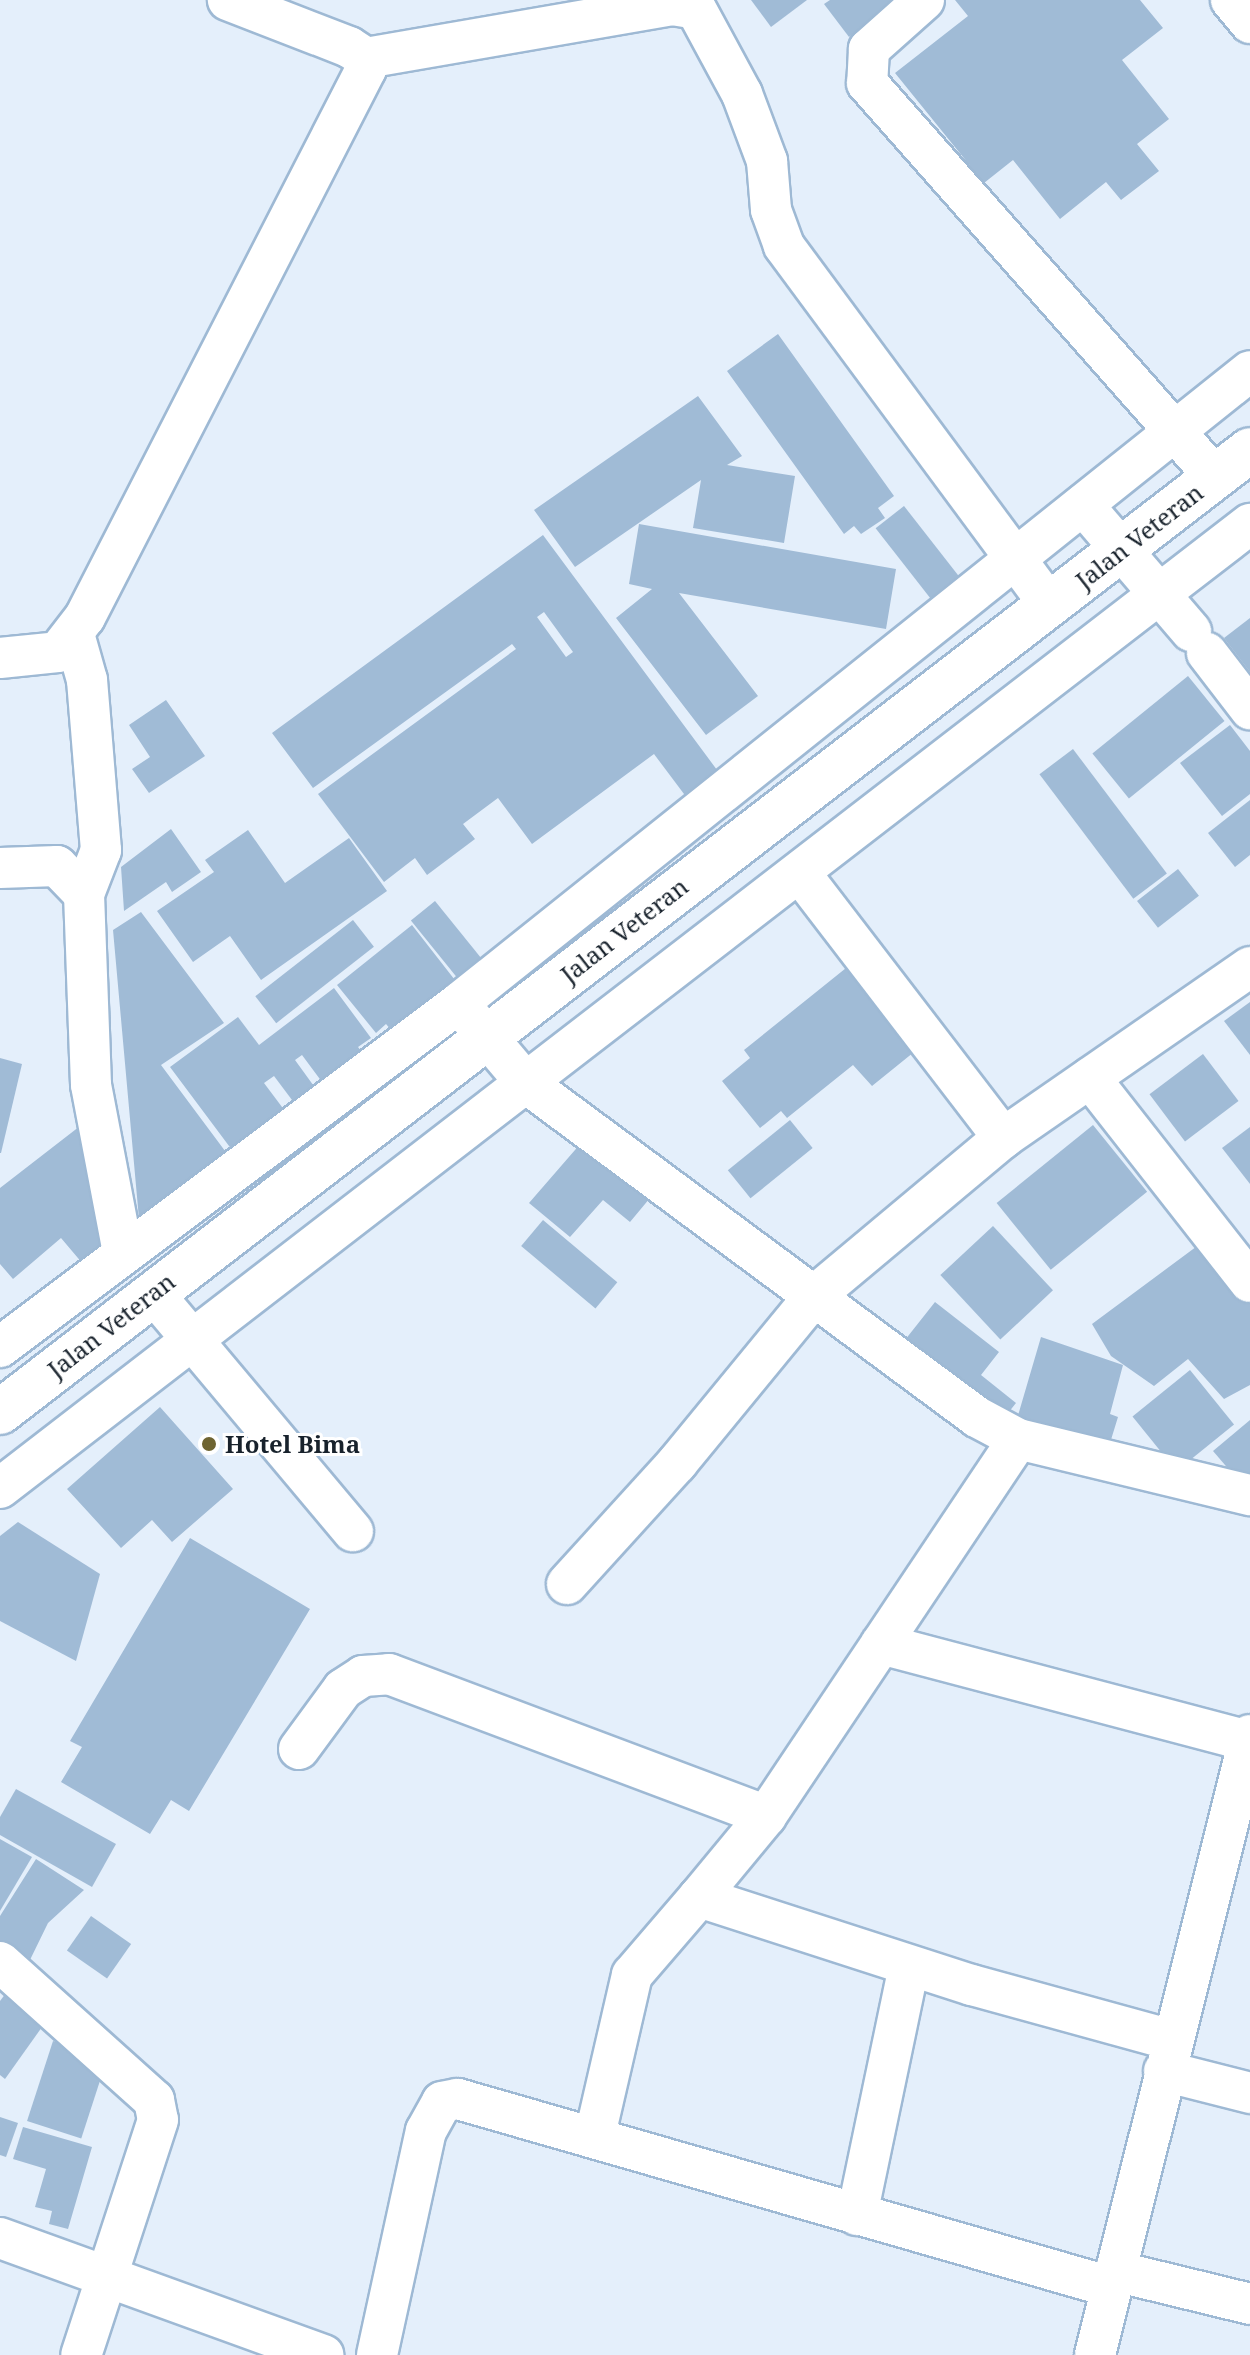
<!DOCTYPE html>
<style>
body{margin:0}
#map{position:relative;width:1250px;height:2355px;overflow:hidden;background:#e4effb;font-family:"Noto Serif",serif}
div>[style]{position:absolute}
.building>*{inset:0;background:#a0bbd6;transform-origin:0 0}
.roads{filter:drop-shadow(2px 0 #9eb9d4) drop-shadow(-2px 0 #9eb9d4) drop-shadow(0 2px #9eb9d4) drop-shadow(0 -2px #9eb9d4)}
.minor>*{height:40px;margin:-20px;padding:0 20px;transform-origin:20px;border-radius:20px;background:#fff}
.major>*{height:44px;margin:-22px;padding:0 22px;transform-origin:22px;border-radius:22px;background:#fff}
.dots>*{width:22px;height:22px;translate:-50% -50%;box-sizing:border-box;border:4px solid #fff;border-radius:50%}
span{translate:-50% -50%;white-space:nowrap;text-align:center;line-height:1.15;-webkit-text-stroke:6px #fff;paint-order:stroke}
.street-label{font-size:24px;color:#18222c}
.poi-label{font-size:24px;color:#18222c;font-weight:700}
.left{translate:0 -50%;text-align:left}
</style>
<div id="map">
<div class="building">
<i style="clip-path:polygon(751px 0,807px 0,771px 27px)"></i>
<i style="clip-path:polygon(830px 0,897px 0,849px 37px,824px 4px)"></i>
<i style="clip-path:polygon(955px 0,1140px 0,1163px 28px,1122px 60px,1169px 119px,1137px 144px,1159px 171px,1121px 200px,1106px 182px,1060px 219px,1013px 160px,984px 183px,895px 73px,968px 16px)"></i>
<i style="clip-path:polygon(778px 334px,894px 496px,878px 508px,885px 518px,861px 534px,854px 526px,844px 534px,727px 371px)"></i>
<i style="clip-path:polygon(698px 396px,742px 456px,727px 465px,795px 476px,784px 543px,693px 528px,701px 480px,575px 567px,534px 510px)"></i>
<i style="left:904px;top:506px;width:99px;height:36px;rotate:52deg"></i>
<i style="clip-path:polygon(639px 524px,896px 569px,886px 629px,679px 593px,758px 696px,706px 735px,616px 618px,652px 589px,629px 584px)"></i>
<i style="clip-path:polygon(evenodd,543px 535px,720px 774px,687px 798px,654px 754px,532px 844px,498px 798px,463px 824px,475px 839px,427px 875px,415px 858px,384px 882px,318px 794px,516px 649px,512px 644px,313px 788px,272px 733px,543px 535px,544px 612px,573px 652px,566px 657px,537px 617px,544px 612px)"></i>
<i style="clip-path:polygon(1250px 618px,1250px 672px,1224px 638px)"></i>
<i style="left:1188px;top:676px;width:58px;height:123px;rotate:51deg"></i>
<i style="clip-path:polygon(166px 700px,205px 756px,149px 793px,132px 769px,150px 757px,129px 725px)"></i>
<i style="clip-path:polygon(1230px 725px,1250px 751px,1250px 794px,1222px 816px,1180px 763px)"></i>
<i style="left:1073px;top:749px;width:156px;height:42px;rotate:53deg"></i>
<i style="clip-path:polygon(1250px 800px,1250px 855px,1235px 867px,1208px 833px)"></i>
<i style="clip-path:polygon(171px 829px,201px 872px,172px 892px,166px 882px,124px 911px,121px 867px)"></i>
<i style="clip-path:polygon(248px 830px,285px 883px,349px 838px,387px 891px,261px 980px,230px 936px,193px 962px,157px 911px,214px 872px,205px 860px)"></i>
<i style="left:1178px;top:869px;width:34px;height:52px;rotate:52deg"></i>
<i style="left:435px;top:901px;width:79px;height:31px;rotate:51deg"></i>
<i style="clip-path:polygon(141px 912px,224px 1023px,161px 1065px,231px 1159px,139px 1219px,113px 930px)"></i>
<i style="left:353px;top:920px;width:34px;height:124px;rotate:52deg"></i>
<i style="clip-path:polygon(412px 925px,458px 984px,398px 1038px,386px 1024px,376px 1033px,337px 985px)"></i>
<i style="clip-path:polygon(851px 964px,919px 1048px,872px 1086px,853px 1065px,787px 1118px,781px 1111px,760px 1128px,722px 1081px,750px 1058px,744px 1050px)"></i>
<i style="clip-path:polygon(334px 988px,371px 1038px,358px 1047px,365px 1056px,325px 1086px,302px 1055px,295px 1060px,316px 1089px,295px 1104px,274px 1076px,264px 1083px,285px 1111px,232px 1150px,170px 1067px,238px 1017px,259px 1045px)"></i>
<i style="clip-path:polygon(1250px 1002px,1250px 1055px,1224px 1021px)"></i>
<i style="left:1203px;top:1054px;width:59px;height:67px;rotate:53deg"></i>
<i style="clip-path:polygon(0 1058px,22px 1064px,1px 1153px,0 1153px)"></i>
<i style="clip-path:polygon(93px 1116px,117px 1233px,83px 1264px,61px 1238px,13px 1279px,0 1264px,0 1188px)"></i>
<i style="left:790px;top:1120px;width:36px;height:80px;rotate:51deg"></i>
<i style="left:1093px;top:1125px;width:86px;height:124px;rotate:51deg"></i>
<i style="clip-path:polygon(1250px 1127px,1250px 1184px,1222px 1148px)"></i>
<i style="clip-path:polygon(588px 1135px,655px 1192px,630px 1222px,603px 1200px,570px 1237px,529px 1203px)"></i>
<i style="left:543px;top:1220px;width:97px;height:34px;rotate:40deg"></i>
<i style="left:993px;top:1226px;width:88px;height:72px;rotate:47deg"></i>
<i style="clip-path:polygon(1208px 1238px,1250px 1292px,1250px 1385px,1224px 1399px,1188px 1359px,1154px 1386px,1111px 1356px,1092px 1324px)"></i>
<i style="clip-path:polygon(935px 1302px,999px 1352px,981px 1375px,1016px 1403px,1000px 1423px,901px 1345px)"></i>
<i style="clip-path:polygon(1041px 1337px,1123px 1365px,1110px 1414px,1118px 1417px,1106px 1456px,1014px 1429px)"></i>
<i style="left:1190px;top:1370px;width:70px;height:74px;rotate:51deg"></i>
<i style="clip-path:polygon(160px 1407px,233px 1489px,172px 1542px,152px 1520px,121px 1548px,67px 1489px)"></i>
<i style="clip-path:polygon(1250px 1420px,1250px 1480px,1243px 1486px,1213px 1451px)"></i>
<i style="clip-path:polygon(18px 1522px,100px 1574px,76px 1661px,0 1621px,0 1536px)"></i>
<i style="clip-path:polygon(190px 1538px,310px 1609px,189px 1811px,171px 1800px,150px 1834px,61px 1782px,82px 1747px,70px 1741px)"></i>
<i style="clip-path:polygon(16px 1789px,116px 1844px,92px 1887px,0 1835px,0 1817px)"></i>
<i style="clip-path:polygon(0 1839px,32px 1857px,0 1911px)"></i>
<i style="clip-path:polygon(36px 1859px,84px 1890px,48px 1923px,28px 1964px,0 1947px,0 1916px)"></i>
<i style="left:91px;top:1916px;width:49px;height:42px;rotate:35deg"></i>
<i style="clip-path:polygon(12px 1985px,52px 2013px,5px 2079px,0 2075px,0 2001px)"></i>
<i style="left:53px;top:2041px;width:57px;height:84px;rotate:18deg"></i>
<i style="clip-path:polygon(0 2117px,18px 2123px,6px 2157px,0 2155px)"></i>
<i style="clip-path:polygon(23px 2127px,92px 2147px,68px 2229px,49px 2224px,52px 2211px,35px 2207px,46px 2169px,13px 2159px)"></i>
</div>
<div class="roads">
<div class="minor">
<i style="left:924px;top:0;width:74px;rotate:138.3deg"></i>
<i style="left:869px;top:49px;width:34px;rotate:93deg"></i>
<i style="left:867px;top:83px;width:526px;rotate:48.55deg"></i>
<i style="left:1231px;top:0;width:30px;rotate:50deg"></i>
<i style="left:366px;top:58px;width:311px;rotate:-9.8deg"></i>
<i style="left:672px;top:5px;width:24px;rotate:9deg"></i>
<i style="left:696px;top:9px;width:97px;rotate:61.6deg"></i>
<i style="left:742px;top:94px;width:72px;rotate:69.5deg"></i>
<i style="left:767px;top:161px;width:49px;rotate:85.3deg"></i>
<i style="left:771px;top:210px;width:38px;rotate:70deg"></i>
<i style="left:784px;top:246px;width:445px;rotate:53.5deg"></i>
<i style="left:1083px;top:505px;width:166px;rotate:49.4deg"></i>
<i style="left:74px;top:634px;width:48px;rotate:74.2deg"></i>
<i style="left:87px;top:680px;width:171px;rotate:85.3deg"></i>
<i style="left:101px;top:850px;width:47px;rotate:111.1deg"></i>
<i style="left:1207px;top:653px;width:71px;rotate:52.5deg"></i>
<i style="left:0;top:658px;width:58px;rotate:-5.9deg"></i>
<i style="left:58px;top:652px;width:44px;rotate:-52.4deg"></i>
<i style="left:85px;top:617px;width:616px;rotate:-62.85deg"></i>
<i style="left:366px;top:69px;width:11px;rotate:-90deg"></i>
<i style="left:366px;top:58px;width:20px;rotate:-147deg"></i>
<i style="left:349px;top:47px;width:130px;rotate:-158.8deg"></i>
<i style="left:0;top:868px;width:57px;rotate:-2deg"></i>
<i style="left:57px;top:866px;width:39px;rotate:46deg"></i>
<i style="left:84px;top:894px;width:191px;rotate:87.9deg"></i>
<i style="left:91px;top:1085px;width:171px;rotate:79.2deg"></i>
<i style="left:800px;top:873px;width:334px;rotate:52.5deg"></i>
<i style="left:466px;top:1012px;width:93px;rotate:49.8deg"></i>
<i style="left:526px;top:1083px;width:561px;rotate:36.52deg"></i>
<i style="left:977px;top:1417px;width:47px;rotate:28.2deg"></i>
<i style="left:1018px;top:1439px;width:239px;rotate:13.6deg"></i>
<i style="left:1090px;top:1078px;width:259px;rotate:51.9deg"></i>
<i style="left:153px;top:1293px;width:311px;rotate:50deg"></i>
<i style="left:0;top:1347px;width:574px;rotate:-36.85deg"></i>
<i style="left:459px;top:1003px;width:1012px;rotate:-38.62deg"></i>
<i style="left:0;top:1488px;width:1579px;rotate:-37.64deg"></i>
<i style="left:567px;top:1584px;width:164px;rotate:-47.7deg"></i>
<i style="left:677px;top:1463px;width:216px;rotate:-50.6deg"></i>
<i style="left:814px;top:1296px;width:246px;rotate:-39.9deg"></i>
<i style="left:1003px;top:1138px;width:300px;rotate:-34.7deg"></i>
<i style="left:881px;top:1644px;width:380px;rotate:14.8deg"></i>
<i style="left:299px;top:1749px;width:74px;rotate:-53.7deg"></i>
<i style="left:343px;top:1689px;width:24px;rotate:-33deg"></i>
<i style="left:363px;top:1676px;width:26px;rotate:-4deg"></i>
<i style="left:389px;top:1674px;width:403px;rotate:20.6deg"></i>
<i style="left:699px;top:1897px;width:105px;rotate:-50.4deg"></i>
<i style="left:766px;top:1816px;width:453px;rotate:-56.2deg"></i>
<i style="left:0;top:1962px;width:207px;rotate:41.9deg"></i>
<i style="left:154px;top:2100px;width:20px;rotate:79deg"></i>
<i style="left:158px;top:2120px;width:247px;rotate:108.1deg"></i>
<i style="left:1164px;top:2071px;width:89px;rotate:14.3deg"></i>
<i style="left:595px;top:2135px;width:164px;rotate:-77deg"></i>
<i style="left:632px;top:1975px;width:103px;rotate:-49.3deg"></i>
<i style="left:699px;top:1897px;width:287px;rotate:17.9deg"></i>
<i style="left:972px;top:1985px;width:206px;rotate:15.4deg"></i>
<i style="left:857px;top:2215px;width:254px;rotate:-78.2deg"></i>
<i style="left:0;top:2238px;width:344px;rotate:19.9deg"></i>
<i style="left:1115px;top:2271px;width:139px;rotate:13.7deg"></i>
<i style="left:377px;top:2355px;width:229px;rotate:-77.7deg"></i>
<i style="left:426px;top:2131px;width:33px;rotate:-61deg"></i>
<i style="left:442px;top:2102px;width:16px;rotate:-11deg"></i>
<i style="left:458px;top:2099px;width:680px;rotate:16.06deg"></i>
<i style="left:1095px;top:2355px;width:639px;rotate:-75.96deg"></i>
</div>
<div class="major">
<i style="left:0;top:1412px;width:1577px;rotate:-37.58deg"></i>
</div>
</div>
<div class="dots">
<i style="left:209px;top:1444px;background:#6e6431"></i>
</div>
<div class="street-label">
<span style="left:1139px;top:536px;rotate:-38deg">Jalan Veteran</span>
<span style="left:624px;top:930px;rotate:-38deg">Jalan Veteran</span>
<span style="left:111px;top:1325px;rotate:-38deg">Jalan Veteran</span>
</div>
<div class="poi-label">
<span class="left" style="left:225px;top:1444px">Hotel Bima</span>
</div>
</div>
